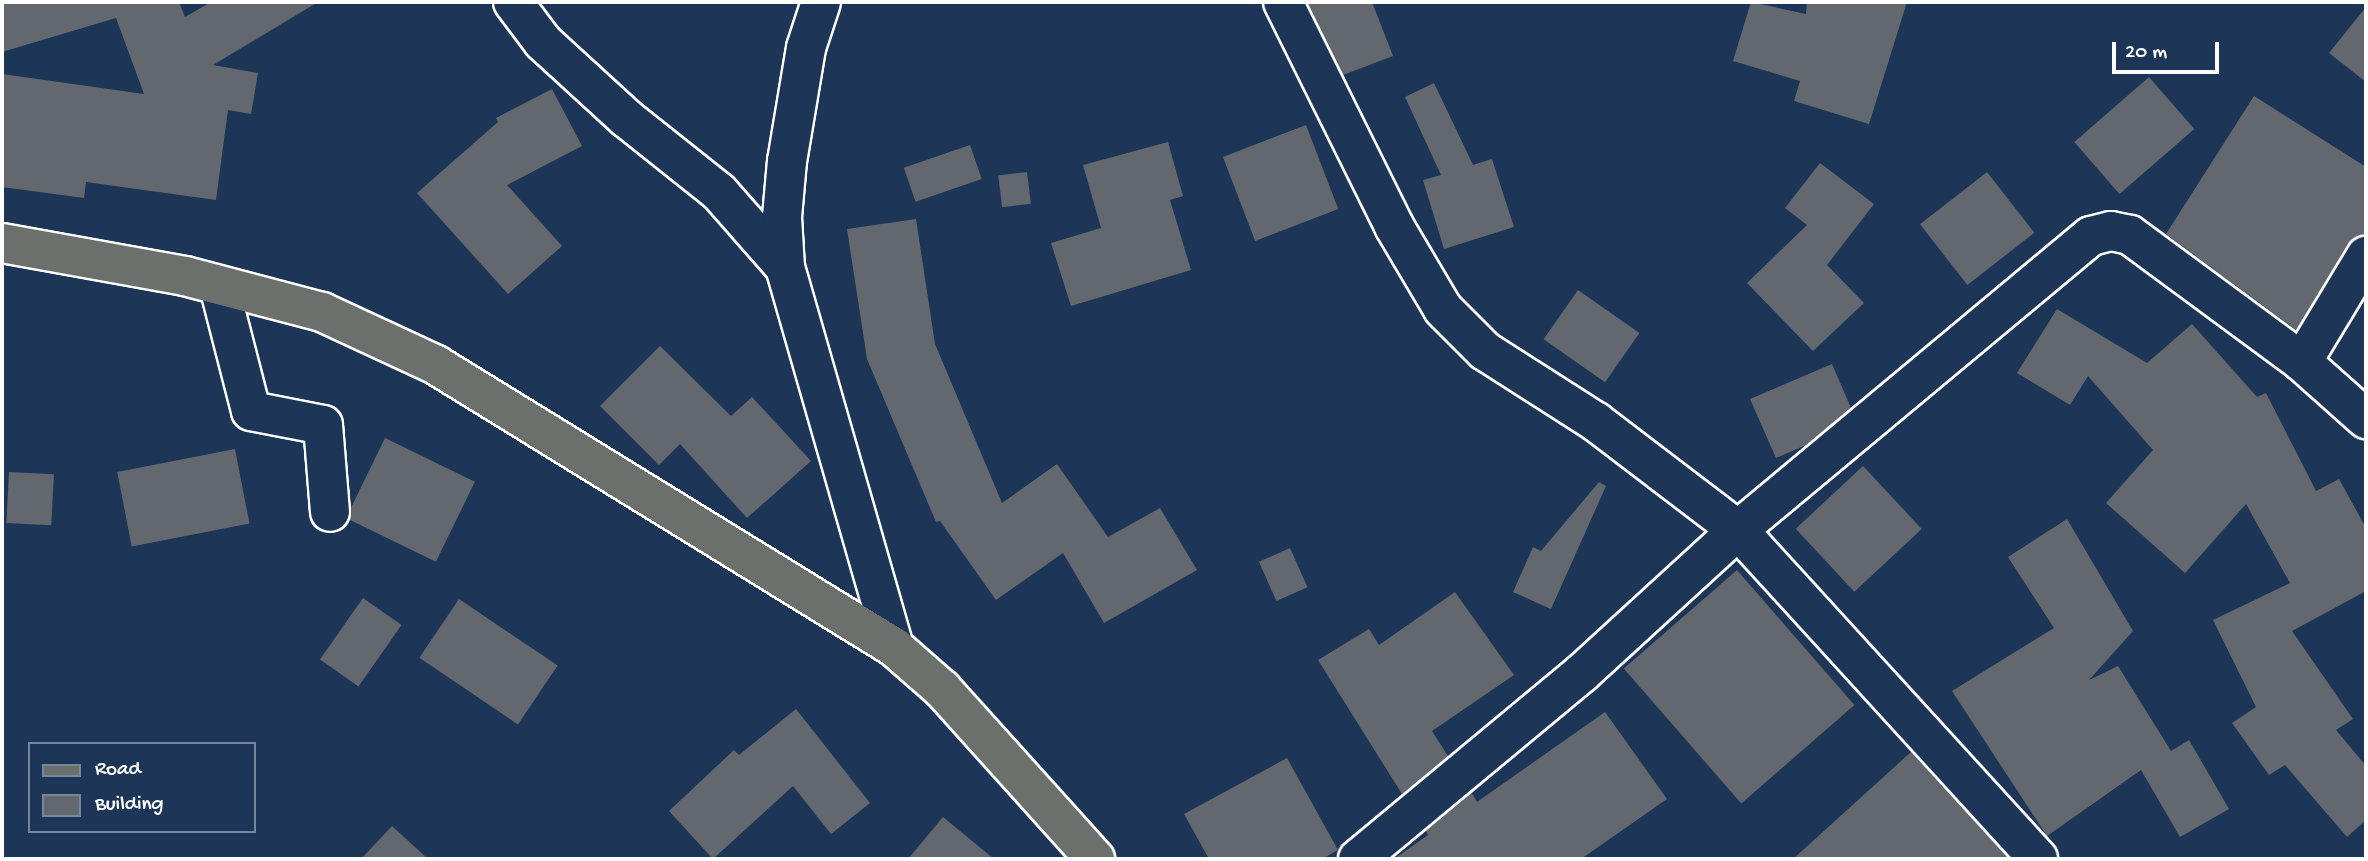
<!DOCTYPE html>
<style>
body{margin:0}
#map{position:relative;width:2368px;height:861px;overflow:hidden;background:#1d3557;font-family:"Gochi Hand",sans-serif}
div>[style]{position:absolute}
.building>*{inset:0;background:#63686e;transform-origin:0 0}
.roads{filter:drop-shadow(2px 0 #fff) drop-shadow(-2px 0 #fff) drop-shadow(0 2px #fff) drop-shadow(0 -2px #fff)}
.minor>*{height:38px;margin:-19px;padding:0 19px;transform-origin:19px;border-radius:19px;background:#1d3557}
.major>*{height:38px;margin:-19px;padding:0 19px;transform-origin:19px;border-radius:19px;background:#6c706d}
span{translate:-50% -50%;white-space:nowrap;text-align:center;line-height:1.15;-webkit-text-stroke:5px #1d3557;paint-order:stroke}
.frame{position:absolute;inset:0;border:4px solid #fff;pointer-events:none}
.legend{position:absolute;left:28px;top:742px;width:228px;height:91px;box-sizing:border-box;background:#1d3557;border:2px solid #77869a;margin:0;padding:9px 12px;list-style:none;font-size:21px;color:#fff}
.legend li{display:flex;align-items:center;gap:14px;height:35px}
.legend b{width:35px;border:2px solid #77869a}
.scale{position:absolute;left:2112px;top:42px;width:107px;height:32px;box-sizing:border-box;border:4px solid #fff;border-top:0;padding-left:9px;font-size:21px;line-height:24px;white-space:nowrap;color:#fff;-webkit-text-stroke:5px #1d3557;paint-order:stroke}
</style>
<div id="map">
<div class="building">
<i style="clip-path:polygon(2px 2px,179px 2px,185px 17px,211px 2px,318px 2px,213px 65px,258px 73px,251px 114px,228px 110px,216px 200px,86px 182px,84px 198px,2px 187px,2px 74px,144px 94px,116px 18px,2px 52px)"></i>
<i style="clip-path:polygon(1307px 2px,1372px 2px,1393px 56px,1343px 75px)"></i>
<i style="clip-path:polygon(1751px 2px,1806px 14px,1807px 2px,1907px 2px,1869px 124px,1794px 101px,1800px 81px,1733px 61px)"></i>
<i style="clip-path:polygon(2366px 7px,2366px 82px,2329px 53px)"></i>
<i style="left:2149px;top:77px;width:69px;height:99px;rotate:49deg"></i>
<i style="clip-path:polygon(1434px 83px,1473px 165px,1492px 159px,1514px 227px,1444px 249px,1423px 180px,1441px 175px,1405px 97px)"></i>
<i style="clip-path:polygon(552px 89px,582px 146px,507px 185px,562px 246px,508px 294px,417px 193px,498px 122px,496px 118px)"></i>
<i style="clip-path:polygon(2254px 96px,2366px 167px,2366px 234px,2347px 245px,2296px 330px,2166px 234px)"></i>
<i style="left:1306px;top:125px;width:90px;height:89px;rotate:69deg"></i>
<i style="clip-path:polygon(1168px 142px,1183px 196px,1170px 200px,1191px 270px,1071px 306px,1051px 243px,1101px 228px,1083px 165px)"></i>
<i style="left:970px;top:145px;width:36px;height:70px;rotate:71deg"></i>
<i style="clip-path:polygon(1820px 163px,1874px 204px,1827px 265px,1864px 303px,1813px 351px,1747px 283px,1807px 225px,1785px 208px)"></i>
<i style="left:1027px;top:172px;width:32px;height:29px;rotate:83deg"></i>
<i style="left:1987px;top:172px;width:77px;height:85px;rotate:52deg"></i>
<i style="clip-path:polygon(916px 219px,935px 344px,1002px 503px,1057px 464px,1108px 537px,1160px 508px,1197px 570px,1104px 623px,1063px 553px,996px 600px,940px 521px,936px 522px,867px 359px,847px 229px)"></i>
<i style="left:1578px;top:290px;width:75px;height:60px;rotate:35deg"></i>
<i style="clip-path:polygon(2057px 309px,2147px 363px,2192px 324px,2257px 397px,2266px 393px,2316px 491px,2339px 479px,2366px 528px,2366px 591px,2292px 631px,2353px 719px,2336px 730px,2366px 766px,2366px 820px,2347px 837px,2285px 765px,2269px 775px,2232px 723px,2256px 707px,2213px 620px,2290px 583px,2246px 504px,2185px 573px,2106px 503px,2153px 450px,2088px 376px,2070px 405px,2017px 373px)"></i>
<i style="clip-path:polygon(660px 346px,731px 416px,752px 397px,811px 461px,747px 518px,680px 444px,659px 465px,600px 406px)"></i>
<i style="clip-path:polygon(1832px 364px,1851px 408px,1806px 445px,1776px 458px,1750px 399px)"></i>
<i style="left:385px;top:438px;width:100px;height:89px;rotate:26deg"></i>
<i style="left:235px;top:449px;width:76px;height:120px;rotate:79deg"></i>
<i style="left:1863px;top:466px;width:86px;height:92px;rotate:47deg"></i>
<i style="left:9px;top:472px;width:45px;height:51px;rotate:3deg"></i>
<i style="clip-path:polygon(1599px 482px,1606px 486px,1551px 609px,1513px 592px,1533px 547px,1541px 551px)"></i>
<i style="clip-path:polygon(2067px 519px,2133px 631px,2089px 680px,2118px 666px,2171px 751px,2189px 740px,2229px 809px,2180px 837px,2141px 770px,2047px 836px,1952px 691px,2054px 628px,2008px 557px)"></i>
<i style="left:1290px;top:548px;width:43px;height:34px;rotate:66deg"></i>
<i style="left:1737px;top:570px;width:179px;height:150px;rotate:49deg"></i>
<i style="clip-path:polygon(1455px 592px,1514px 675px,1432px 731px,1448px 756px,1402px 794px,1318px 660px,1369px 629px,1379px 645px)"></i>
<i style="left:363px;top:598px;width:47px;height:75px;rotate:35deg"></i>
<i style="left:459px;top:599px;width:119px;height:71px;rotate:34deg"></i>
<i style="clip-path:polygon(796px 709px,870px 803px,831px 834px,793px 786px,713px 859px,669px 811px,734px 750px,739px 755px)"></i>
<i style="clip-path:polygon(1605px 712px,1667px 799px,1581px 859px,1394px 859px,1428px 835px,1426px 831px,1472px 793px,1477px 802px)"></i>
<i style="clip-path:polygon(1911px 752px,2009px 859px,1793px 859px)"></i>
<i style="clip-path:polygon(1287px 758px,1338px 850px,1322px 859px,1209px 859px,1184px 814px)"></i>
<i style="clip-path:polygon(943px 817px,994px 859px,908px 859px)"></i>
<i style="clip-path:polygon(392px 826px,428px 859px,361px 859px)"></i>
</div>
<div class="roads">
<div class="minor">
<i style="left:513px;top:2px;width:50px;rotate:53.1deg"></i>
<i style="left:543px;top:42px;width:113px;rotate:42.5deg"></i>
<i style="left:626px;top:118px;width:119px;rotate:38.5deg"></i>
<i style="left:719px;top:192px;width:100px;rotate:48.7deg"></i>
<i style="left:821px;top:2px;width:48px;rotate:108.1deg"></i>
<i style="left:806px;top:48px;width:115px;rotate:99.5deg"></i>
<i style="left:787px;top:161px;width:56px;rotate:95.1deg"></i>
<i style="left:782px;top:217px;width:50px;rotate:86.6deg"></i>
<i style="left:785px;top:267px;width:395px;rotate:74deg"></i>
<i style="left:1283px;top:2px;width:250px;rotate:63.6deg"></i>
<i style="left:1394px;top:226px;width:96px;rotate:59.4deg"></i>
<i style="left:1443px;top:309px;width:59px;rotate:45deg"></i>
<i style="left:1485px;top:351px;width:132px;rotate:32.6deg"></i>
<i style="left:1596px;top:422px;width:178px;rotate:37.3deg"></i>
<i style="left:1738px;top:530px;width:445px;rotate:47.6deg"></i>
<i style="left:219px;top:286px;width:129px;rotate:75.6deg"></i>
<i style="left:251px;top:411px;width:73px;rotate:11deg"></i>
<i style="left:323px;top:425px;width:87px;rotate:85.4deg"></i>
<i style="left:2302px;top:362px;width:124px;rotate:-58.9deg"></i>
<i style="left:1358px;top:859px;width:291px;rotate:-39.7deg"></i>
<i style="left:1582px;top:673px;width:212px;rotate:-42.5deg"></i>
<i style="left:1738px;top:530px;width:459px;rotate:-39.8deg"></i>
<i style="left:2091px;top:236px;width:21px;rotate:-14deg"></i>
<i style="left:2111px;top:231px;width:19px;rotate:12deg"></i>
<i style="left:2130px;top:235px;width:214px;rotate:36.4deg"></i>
<i style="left:2302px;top:362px;width:86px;rotate:41.7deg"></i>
</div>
<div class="major">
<i style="left:2px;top:243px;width:186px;rotate:10.2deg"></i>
<i style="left:185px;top:276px;width:142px;rotate:14.7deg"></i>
<i style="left:322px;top:312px;width:126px;rotate:24.9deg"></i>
<i style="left:436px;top:365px;width:538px;rotate:31.62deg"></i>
<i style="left:894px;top:647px;width:64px;rotate:41.2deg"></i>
<i style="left:942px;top:689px;width:229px;rotate:48deg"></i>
</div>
</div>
<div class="frame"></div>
<ul class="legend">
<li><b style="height:9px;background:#6c706d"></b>Road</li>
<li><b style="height:19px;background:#63686e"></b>Building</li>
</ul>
<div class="scale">20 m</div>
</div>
